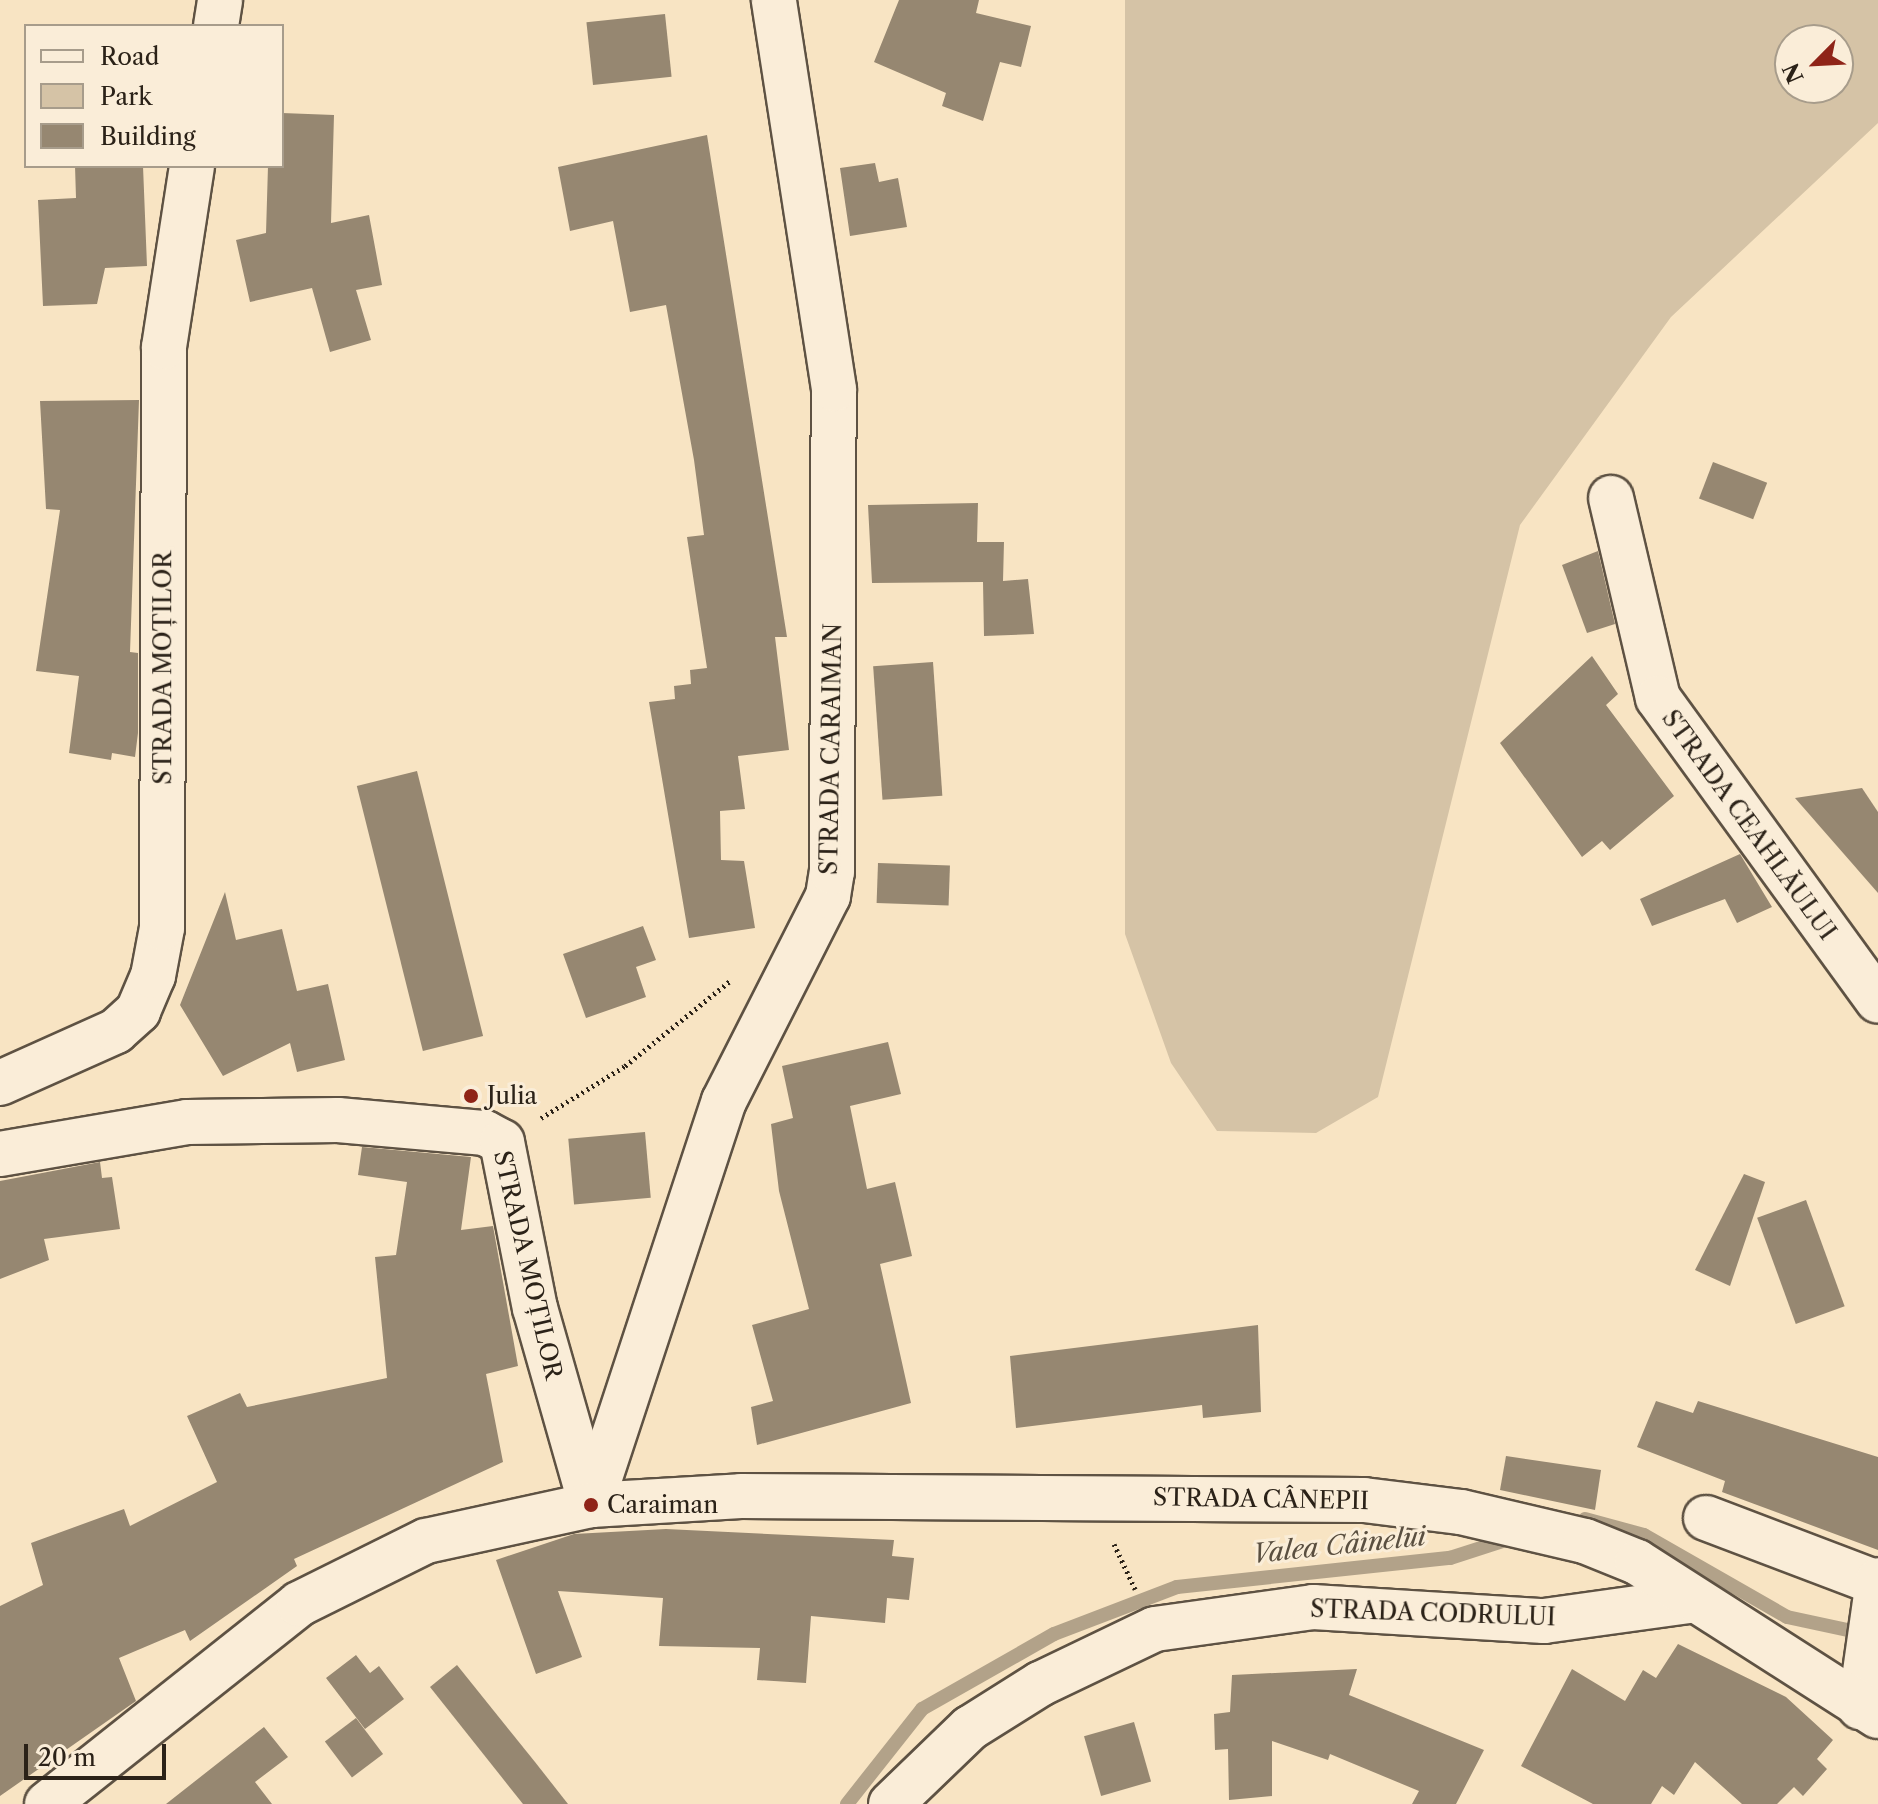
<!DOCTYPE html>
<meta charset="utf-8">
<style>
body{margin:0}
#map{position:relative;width:1878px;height:1804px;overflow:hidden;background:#f8e4c3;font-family:"Libre Caslon Text",serif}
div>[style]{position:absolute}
.green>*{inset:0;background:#d5c3a6}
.stream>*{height:14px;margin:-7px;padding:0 7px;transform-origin:7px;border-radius:7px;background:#b2a289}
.building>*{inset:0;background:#968771;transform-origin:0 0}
.path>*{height:5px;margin-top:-2.5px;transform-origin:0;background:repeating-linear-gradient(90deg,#2b2218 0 2px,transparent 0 6px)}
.roads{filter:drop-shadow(2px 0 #5e5243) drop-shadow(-2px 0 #5e5243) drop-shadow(0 2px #5e5243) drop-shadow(0 -2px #5e5243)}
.minor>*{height:44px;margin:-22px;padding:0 22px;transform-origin:22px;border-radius:22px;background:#faedd8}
.tertiary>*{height:44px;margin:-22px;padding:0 22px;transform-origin:22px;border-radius:22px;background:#faedd8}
.dots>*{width:22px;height:22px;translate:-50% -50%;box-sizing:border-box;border:4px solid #faedd8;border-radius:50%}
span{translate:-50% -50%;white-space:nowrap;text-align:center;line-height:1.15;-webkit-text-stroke:6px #faedd8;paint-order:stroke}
.street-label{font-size:24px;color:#2b2218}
.poi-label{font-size:24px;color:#2b2218}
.left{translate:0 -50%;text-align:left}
.water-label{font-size:26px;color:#5a4f40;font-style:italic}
.legend{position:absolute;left:24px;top:24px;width:260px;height:144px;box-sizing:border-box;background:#faedd8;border:2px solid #a79c8b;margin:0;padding:10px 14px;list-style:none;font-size:24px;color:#2b2218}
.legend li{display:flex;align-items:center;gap:16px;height:40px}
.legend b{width:40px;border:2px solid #a79c8b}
.north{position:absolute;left:1774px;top:24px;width:80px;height:80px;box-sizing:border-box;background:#faedd8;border:2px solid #a79c8b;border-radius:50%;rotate:246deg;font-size:22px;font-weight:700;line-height:32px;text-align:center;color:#2b2218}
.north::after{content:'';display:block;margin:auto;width:28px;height:36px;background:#8f2418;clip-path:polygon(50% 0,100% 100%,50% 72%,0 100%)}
.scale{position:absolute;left:24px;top:1744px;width:142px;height:36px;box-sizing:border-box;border:4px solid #2b2218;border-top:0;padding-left:10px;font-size:24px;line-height:28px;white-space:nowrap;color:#2b2218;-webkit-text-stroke:6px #faedd8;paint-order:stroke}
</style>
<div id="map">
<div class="green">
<i style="clip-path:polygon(evenodd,1125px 0,1878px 0,1878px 123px,1671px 317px,1520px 525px,1378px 1097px,1316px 1133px,1217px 1131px,1171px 1063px,1125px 934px,1125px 0,1790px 40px,1838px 40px,1838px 88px,1790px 88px,1790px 40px)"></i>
</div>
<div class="stream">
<i style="left:1585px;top:1519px;width:61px;rotate:15.2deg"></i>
<i style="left:1644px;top:1535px;width:165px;rotate:29.8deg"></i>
<i style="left:1787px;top:1617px;width:81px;rotate:12.1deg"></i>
<i style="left:847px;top:1804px;width:121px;rotate:-51.7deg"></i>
<i style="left:922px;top:1709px;width:152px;rotate:-29.6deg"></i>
<i style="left:1054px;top:1634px;width:132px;rotate:-20.9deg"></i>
<i style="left:1177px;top:1587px;width:275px;rotate:-6.1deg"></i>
<i style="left:1450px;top:1558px;width:68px;rotate:-17.9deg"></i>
</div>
<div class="building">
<i style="clip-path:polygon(899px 0,979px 0,976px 13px,1031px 26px,1021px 67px,1000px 62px,983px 121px,942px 106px,946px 93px,874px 62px)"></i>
<i style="left:665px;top:14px;width:63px;height:79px;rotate:84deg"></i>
<i style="clip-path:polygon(282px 113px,334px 115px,331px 223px,369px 215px,382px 285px,356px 290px,371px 340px,330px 352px,312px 288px,250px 302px,236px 240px,266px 233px,268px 166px,282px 166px)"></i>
<i style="clip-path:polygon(707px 135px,787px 637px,775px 637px,789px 750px,738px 756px,745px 809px,720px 811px,721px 860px,744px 861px,755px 928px,689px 938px,649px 702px,675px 699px,674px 686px,691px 684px,690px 670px,707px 668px,687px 537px,704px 535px,694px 460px,666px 305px,630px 312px,613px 221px,570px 231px,558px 167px)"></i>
<i style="clip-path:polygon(875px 163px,879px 182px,898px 178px,907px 227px,850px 236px,840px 168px)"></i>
<i style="clip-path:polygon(75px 166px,143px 166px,147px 266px,105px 268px,97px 304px,43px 306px,38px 200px,76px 198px)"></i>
<i style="clip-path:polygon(139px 400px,130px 652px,138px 653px,138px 733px,135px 757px,112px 753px,111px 760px,69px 753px,79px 676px,36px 671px,60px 510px,46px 509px,40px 401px)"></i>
<i style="left:1713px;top:462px;width:58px;height:39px;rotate:21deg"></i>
<i style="clip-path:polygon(978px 503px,977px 542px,1004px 542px,1003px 581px,1028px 579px,1034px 634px,984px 636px,983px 582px,872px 583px,868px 505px)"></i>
<i style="clip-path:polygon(1598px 551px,1615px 624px,1587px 633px,1562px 565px)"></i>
<i style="clip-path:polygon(1592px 656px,1618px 694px,1606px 705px,1674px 796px,1610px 850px,1602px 841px,1582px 857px,1500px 743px)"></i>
<i style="left:933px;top:662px;width:134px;height:60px;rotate:86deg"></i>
<i style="left:417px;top:771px;width:273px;height:62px;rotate:76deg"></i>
<i style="clip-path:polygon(1862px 788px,1878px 812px,1878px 893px,1795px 798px)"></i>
<i style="clip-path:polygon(1740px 854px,1772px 907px,1737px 923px,1725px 899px,1652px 926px,1640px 899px)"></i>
<i style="left:878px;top:863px;width:72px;height:40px;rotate:2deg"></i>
<i style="clip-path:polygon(225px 892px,236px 940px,282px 929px,297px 991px,328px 984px,345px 1060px,297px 1072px,290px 1043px,223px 1076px,180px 1005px)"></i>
<i style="clip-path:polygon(643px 926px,656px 960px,636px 967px,646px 997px,586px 1018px,563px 954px)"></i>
<i style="clip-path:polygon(888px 1042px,901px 1094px,850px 1106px,867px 1189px,895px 1182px,912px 1256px,880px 1264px,911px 1403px,757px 1445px,751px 1407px,773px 1401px,752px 1325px,809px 1309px,779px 1191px,771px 1124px,793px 1118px,782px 1066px)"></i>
<i style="left:645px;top:1132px;width:66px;height:77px;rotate:85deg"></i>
<i style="clip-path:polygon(362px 1147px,471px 1157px,461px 1230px,493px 1226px,518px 1366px,486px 1374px,503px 1462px,294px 1559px,297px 1566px,190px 1641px,185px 1630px,119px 1658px,136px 1701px,0 1796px,0 1606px,43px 1585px,31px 1543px,124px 1509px,130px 1526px,217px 1482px,187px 1416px,240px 1393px,247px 1407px,387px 1378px,375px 1257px,396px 1255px,407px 1182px,358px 1175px)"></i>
<i style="clip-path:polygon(100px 1162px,102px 1178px,112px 1177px,120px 1229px,44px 1239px,49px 1260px,0 1279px,0 1181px)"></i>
<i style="clip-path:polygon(1744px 1174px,1765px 1182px,1730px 1286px,1695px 1270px)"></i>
<i style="left:1806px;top:1200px;width:113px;height:52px;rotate:70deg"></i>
<i style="clip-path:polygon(1258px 1325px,1261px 1412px,1203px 1418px,1202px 1405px,1016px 1428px,1010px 1356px)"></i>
<i style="clip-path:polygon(1656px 1401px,1693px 1413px,1698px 1401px,1878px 1457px,1878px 1550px,1722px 1492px,1725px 1481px,1637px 1447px)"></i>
<i style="clip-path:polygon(1506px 1456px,1601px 1470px,1595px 1510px,1500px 1490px)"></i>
<i style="clip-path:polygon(666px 1529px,894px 1540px,892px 1556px,914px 1558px,909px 1600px,887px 1598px,885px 1623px,811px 1616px,806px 1683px,757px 1680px,760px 1648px,659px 1646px,663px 1598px,558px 1591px,582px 1657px,536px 1674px,496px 1560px,574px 1534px)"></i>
<i style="clip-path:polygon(1678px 1644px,1786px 1697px,1833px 1740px,1817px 1759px,1827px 1769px,1803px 1796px,1794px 1787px,1777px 1804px,1742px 1804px,1695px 1762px,1674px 1795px,1662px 1786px,1651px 1804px,1593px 1804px,1521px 1766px,1572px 1669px,1625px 1701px,1643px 1670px,1656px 1678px)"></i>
<i style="clip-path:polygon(356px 1655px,370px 1673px,379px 1666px,404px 1699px,365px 1729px,326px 1678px)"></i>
<i style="clip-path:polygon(457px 1665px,535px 1762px,568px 1804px,523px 1804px,430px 1687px)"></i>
<i style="clip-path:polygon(1357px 1669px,1349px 1695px,1484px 1750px,1456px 1804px,1412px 1804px,1419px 1791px,1330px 1754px,1328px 1760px,1272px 1741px,1272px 1796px,1229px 1800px,1228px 1749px,1215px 1750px,1214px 1714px,1230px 1712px,1232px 1675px)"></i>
<i style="left:356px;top:1718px;width:45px;height:39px;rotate:53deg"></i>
<i style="left:1134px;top:1722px;width:62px;height:52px;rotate:74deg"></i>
<i style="clip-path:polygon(264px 1727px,288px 1757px,255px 1782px,272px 1804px,166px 1804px)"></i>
</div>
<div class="path">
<i style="left:541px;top:1118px;width:99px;rotate:-31.8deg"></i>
<i style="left:625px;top:1066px;width:135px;rotate:-39deg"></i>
<i style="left:1114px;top:1544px;width:50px;rotate:65deg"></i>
</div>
<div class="roads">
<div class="minor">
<i style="left:216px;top:26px;width:26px;rotate:-81deg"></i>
<i style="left:1611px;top:498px;width:205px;rotate:76.8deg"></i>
<i style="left:1658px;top:698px;width:374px;rotate:54deg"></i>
<i style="left:0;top:1083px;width:127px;rotate:-24.1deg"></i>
<i style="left:116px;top:1031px;width:30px;rotate:-42deg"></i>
<i style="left:138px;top:1011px;width:38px;rotate:-67deg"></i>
<i style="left:153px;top:976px;width:49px;rotate:-79.4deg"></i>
<i style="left:162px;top:928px;width:581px;rotate:-89.8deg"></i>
<i style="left:164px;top:347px;width:183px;rotate:-81.2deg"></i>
<i style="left:0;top:1154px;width:190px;rotate:-9.7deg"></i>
<i style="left:187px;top:1122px;width:151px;rotate:-0.8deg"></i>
<i style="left:338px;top:1120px;width:148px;rotate:5.1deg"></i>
<i style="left:485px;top:1133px;width:19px;rotate:28deg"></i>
<i style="left:502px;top:1142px;width:169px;rotate:78.8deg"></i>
<i style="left:535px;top:1308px;width:205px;rotate:74.1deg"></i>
<i style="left:591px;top:1505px;width:425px;rotate:-71.8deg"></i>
<i style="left:724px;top:1101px;width:230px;rotate:-63.1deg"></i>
<i style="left:828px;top:896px;width:24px;rotate:-81deg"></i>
<i style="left:832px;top:872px;width:483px;rotate:-89.8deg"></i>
<i style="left:834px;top:389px;width:394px;rotate:-98.8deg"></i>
<i style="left:1706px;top:1518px;width:183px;rotate:20.8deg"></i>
<i style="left:1860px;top:1707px;width:128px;rotate:-81.9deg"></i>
<i style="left:891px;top:1804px;width:110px;rotate:-43.9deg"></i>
<i style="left:970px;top:1728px;width:83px;rotate:-32.2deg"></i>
<i style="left:1040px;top:1684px;width:127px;rotate:-25.6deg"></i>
<i style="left:1155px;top:1629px;width:160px;rotate:-7.9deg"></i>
<i style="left:1313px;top:1607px;width:231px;rotate:3.5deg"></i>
<i style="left:1544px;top:1621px;width:152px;rotate:-7.9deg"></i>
</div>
<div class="tertiary">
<i style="left:47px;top:1804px;width:322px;rotate:-38.4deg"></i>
<i style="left:299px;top:1604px;width:142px;rotate:-26.4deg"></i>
<i style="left:426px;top:1541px;width:169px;rotate:-12.3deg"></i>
<i style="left:591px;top:1505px;width:150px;rotate:-3.4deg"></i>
<i style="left:741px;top:1496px;width:623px;rotate:0.37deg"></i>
<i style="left:1364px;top:1500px;width:98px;rotate:7.1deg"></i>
<i style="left:1461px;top:1512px;width:127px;rotate:13.2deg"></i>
<i style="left:1585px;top:1541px;width:56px;rotate:22deg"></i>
<i style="left:1637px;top:1562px;width:286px;rotate:32.6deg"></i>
</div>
</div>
<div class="dots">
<i style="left:471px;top:1096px;background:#8f2418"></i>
<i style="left:591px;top:1505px;background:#8f2418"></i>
</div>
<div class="street-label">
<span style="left:163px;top:668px;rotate:-90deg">STRADA MOȚILOR</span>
<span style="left:831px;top:749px;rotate:-89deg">STRADA CARAIMAN</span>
<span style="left:1749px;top:825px;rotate:54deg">STRADA CEAHLĂULUI</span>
<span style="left:528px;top:1265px;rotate:77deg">STRADA MOȚILOR</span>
<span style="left:1261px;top:1499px;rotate:1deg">STRADA CÂNEPII</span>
<span style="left:1433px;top:1613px;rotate:2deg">STRADA CODRULUI</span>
</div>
<div class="poi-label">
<span class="left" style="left:487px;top:1096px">Julia</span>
<span class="left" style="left:607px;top:1505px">Caraiman</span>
</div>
<div class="water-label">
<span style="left:1339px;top:1546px;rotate:-6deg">Valea Câinelui</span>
</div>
<ul class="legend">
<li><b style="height:10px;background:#faedd8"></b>Road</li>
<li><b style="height:22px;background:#d5c3a6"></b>Park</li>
<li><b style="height:22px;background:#968771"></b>Building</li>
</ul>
<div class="north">N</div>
<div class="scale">20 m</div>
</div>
